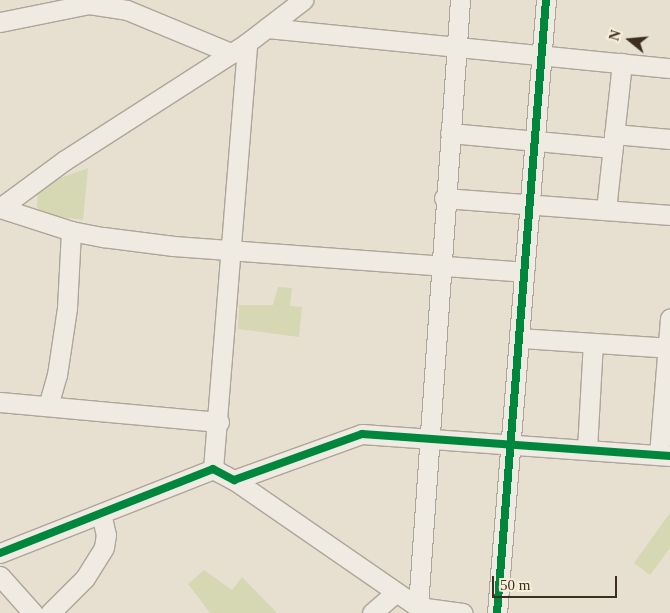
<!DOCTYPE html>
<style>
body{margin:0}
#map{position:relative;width:670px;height:613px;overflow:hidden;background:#e7e0d1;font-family:Georgia,serif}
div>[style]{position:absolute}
.green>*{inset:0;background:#d6d7b3}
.roads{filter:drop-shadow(1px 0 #ada599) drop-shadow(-1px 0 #ada599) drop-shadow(0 1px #ada599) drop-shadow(0 -1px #ada599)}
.minor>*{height:19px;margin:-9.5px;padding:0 9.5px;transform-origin:9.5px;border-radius:9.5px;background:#efebe3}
.cycleway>*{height:8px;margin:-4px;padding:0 4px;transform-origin:4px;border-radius:4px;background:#00873e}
span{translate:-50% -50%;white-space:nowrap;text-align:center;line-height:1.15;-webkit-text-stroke:4px #f7eed8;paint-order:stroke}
.north{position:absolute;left:605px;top:15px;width:50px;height:50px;-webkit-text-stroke:4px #f7eed8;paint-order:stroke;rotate:287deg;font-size:14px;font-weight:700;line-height:20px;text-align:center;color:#3d2e20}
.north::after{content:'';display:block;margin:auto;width:18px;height:22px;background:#3d2e20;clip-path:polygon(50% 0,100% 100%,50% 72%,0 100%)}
.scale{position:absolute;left:492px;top:576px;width:125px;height:22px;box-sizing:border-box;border:2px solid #3d2e20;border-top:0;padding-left:6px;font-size:15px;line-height:18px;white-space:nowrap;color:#3d2e20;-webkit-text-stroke:4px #f7eed8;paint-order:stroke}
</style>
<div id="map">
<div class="green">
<i style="clip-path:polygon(88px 168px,83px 220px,42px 214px,37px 207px,38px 189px,44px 184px)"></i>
<i style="clip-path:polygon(278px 287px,292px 288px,290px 306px,302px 307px,299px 337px,238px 329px,239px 305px,273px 305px)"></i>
<i style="clip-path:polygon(670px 513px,670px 548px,650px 575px,634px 563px)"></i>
<i style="clip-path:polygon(204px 570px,232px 590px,242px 577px,277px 613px,210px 613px,188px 584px)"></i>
</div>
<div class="roads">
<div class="minor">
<i style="left:0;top:22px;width:91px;rotate:-11.4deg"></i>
<i style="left:89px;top:4px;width:38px;rotate:9deg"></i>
<i style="left:127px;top:10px;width:113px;rotate:22.5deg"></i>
<i style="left:267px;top:28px;width:405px;rotate:5.7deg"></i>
<i style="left:450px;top:133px;width:163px;rotate:5.3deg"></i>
<i style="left:614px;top:134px;width:56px;rotate:5.1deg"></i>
<i style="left:444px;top:198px;width:227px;rotate:4.3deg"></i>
<i style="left:0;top:208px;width:75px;rotate:17.9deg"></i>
<i style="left:71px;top:231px;width:33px;rotate:11deg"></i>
<i style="left:103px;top:237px;width:71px;rotate:7.3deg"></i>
<i style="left:173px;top:246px;width:352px;rotate:4.2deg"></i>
<i style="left:0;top:208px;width:81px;rotate:-36.4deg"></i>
<i style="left:65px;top:160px;width:216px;rotate:-32.7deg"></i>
<i style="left:606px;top:210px;width:148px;rotate:-83.8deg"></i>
<i style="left:520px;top:338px;width:150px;rotate:3.8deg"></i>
<i style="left:0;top:402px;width:220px;rotate:5.2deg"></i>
<i style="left:48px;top:406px;width:32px;rotate:-74deg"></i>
<i style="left:57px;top:375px;width:68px;rotate:-81.5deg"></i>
<i style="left:67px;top:308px;width:77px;rotate:-87deg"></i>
<i style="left:587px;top:449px;width:106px;rotate:-86.8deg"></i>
<i style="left:659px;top:455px;width:137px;rotate:-85.4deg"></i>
<i style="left:213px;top:469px;width:427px;rotate:-85.4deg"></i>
<i style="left:247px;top:43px;width:71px;rotate:-37.5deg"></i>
<i style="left:234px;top:480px;width:224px;rotate:34.6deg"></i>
<i style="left:418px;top:607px;width:45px;rotate:7.6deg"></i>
<i style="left:0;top:553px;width:229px;rotate:-21.5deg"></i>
<i style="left:213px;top:469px;width:24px;rotate:28deg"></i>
<i style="left:234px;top:480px;width:136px;rotate:-19.8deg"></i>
<i style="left:362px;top:434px;width:309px;rotate:4.1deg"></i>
<i style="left:0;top:576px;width:50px;rotate:48.3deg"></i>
<i style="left:418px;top:607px;width:608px;rotate:-86.04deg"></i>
<i style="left:50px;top:613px;width:49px;rotate:-45deg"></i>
<i style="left:85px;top:578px;width:36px;rotate:-58deg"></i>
<i style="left:104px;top:547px;width:12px;rotate:-81deg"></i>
<i style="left:106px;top:535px;width:22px;rotate:-103deg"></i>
<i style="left:372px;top:613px;width:30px;rotate:-41deg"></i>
<i style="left:497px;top:613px;width:615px;rotate:-85.43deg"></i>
</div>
</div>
<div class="cycleway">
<i style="left:0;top:553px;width:229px;rotate:-21.5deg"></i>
<i style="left:213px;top:469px;width:24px;rotate:28deg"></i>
<i style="left:234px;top:480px;width:136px;rotate:-19.8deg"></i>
<i style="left:362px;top:434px;width:309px;rotate:4.1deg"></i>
<i style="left:497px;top:613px;width:615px;rotate:-85.43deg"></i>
</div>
<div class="north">N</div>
<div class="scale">50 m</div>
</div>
